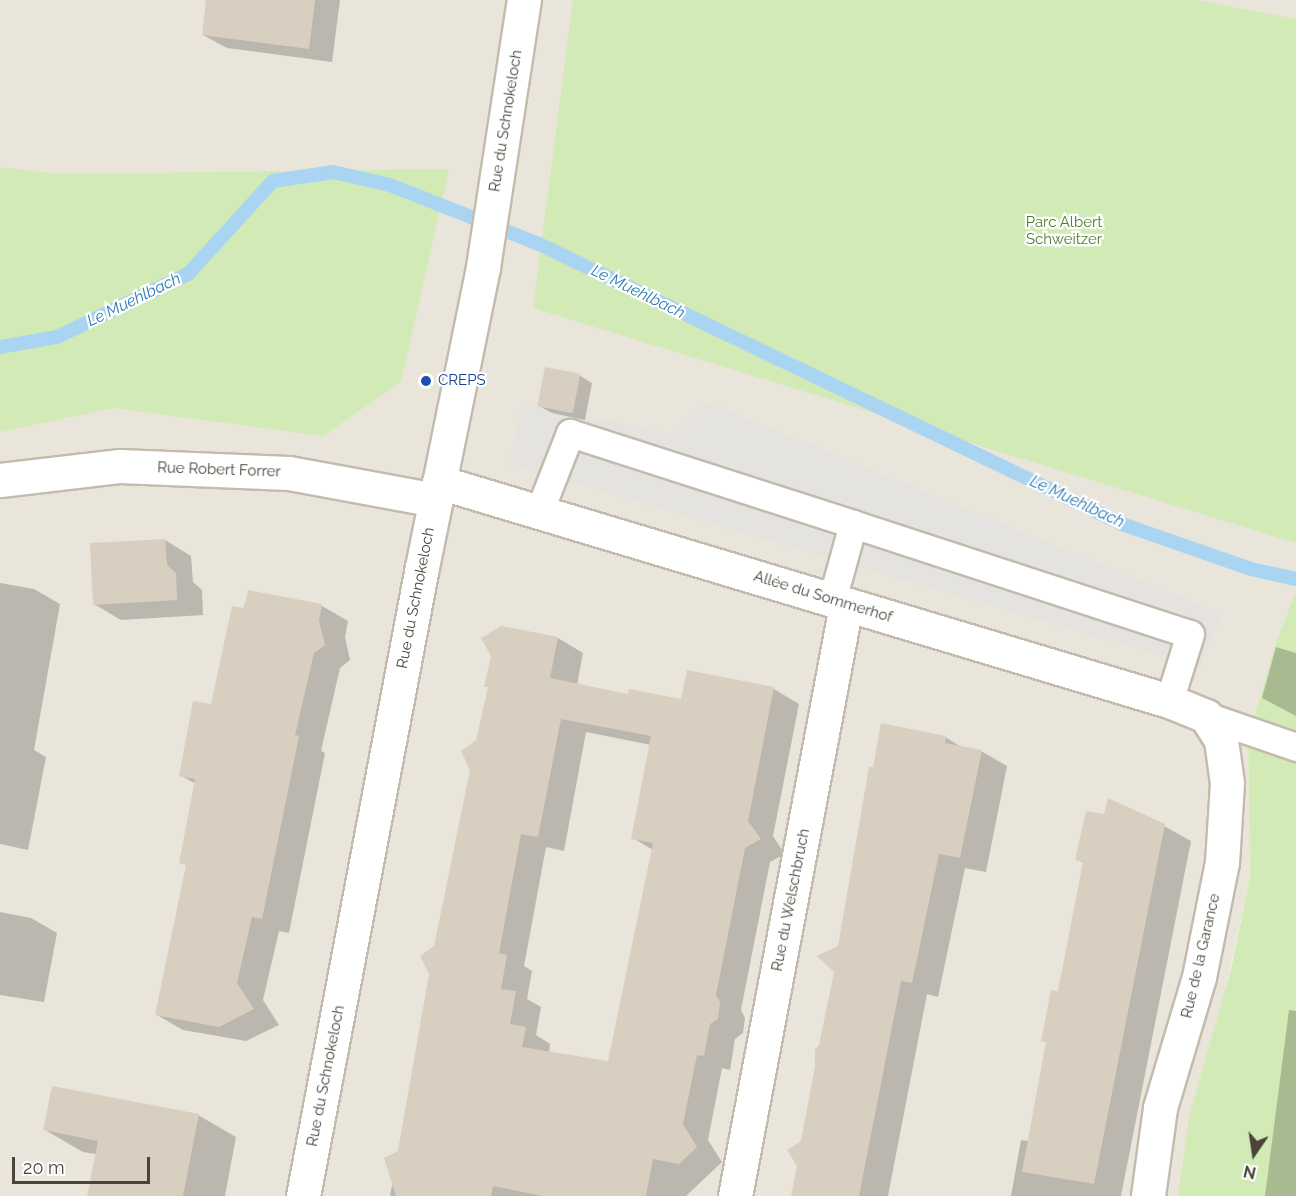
<!DOCTYPE html>
<meta charset="utf-8">
<style>
body{margin:0}
#map{position:relative;width:1296px;height:1196px;overflow:hidden;background:#f6f3ec;font-family:Raleway,sans-serif}
div>[style]{position:absolute}
.residential>*{inset:0;background:#eae5da}
.green>*{inset:0;background:#d2eab5}
.parking>*{inset:0;background:#e5e3e0}
.shadow>*{inset:0;background:#0003}
.stream>*{height:14px;margin:-7px;padding:0 7px;transform-origin:7px;border-radius:7px;background:#a9d4f2}
.building>*{inset:0;background:#d8cfc1;transform-origin:0 0}
.roads{filter:drop-shadow(2px 0 #c2bbae) drop-shadow(-2px 0 #c2bbae) drop-shadow(0 2px #c2bbae) drop-shadow(0 -2px #c2bbae)}
.service>*{height:27px;margin:-13.5px;padding:0 13.5px;transform-origin:13.5px;border-radius:13.5px;background:#fff}
.minor>*{height:33px;margin:-16.5px;padding:0 16.5px;transform-origin:16.5px;border-radius:16.5px;background:#fff}
.tertiary>*{height:33px;margin:-16.5px;padding:0 16.5px;transform-origin:16.5px;border-radius:16.5px;background:#fff}
.dots>*{width:16px;height:16px;translate:-50% -50%;box-sizing:border-box;border:3px solid #fff;border-radius:50%}
span{translate:-50% -50%;white-space:nowrap;text-align:center;line-height:1.15;-webkit-text-stroke:4.5px #fff;paint-order:stroke}
.street-label{font-size:15px;color:#4b4439}
.park-label{font-size:15px;color:#4a7f2a}
.transit-label{font-size:15px;color:#164399}
.left{translate:0 -50%;text-align:left}
.water-label{font-size:16px;color:#2e7ab2;font-style:italic}
.north{position:absolute;left:1224px;top:1124px;width:60px;height:60px;-webkit-text-stroke:4px #fff;paint-order:stroke;rotate:193deg;font-size:16px;font-weight:700;line-height:24px;text-align:center;color:#4b4439}
.north::after{content:'';display:block;margin:auto;width:21px;height:27px;background:#4b4439;clip-path:polygon(50% 0,100% 100%,50% 72%,0 100%)}
.scale{position:absolute;left:12px;top:1157px;width:138px;height:27px;box-sizing:border-box;border:3px solid #4b4439;border-top:0;padding-left:8px;font-size:18px;line-height:21px;white-space:nowrap;color:#4b4439;-webkit-text-stroke:4px #fff;paint-order:stroke}
</style>
<div id="map">
<div class="residential">
<i style="clip-path:polygon(0 0,1296px 0,1296px 591px,1275px 645px,1248px 740px,1250px 878px,1180px 1196px,0 1196px)"></i>
</div>
<div class="green">
<i style="clip-path:polygon(573px 0,1196px 0,1296px 19px,1296px 543px,533px 308px)"></i>
<i style="clip-path:polygon(0 167px,57px 174px,449px 169px,401px 382px,323px 436px,114px 408px,0 432px)"></i>
<i style="clip-path:polygon(1296px 591px,1296px 1196px,1178px 1196px,1189px 1117px,1231px 969px,1250px 878px,1248px 740px,1275px 645px)"></i>
</div>
<div class="parking">
<i style="clip-path:polygon(707px 402px,1222px 614px,1200px 667px,510px 464px,521px 407px,537px 406px,674px 434px)"></i>
</div>
<div class="shadow">
<i style="clip-path:polygon(208px 0,340px 0,332px 62px,227px 48px,203px 35px)"></i>
<i style="clip-path:polygon(579px 375px,592px 383px,585px 420px,552px 413px,539px 406px)"></i>
<i style="clip-path:polygon(165px 540px,191px 556px,193px 582px,202px 590px,203px 615px,121px 620px,94px 604px)"></i>
<i style="clip-path:polygon(0 583px,34px 589px,60px 604px,34px 750px,46px 757px,28px 850px,0 844px)"></i>
<i style="clip-path:polygon(249px 591px,322px 606px,348px 621px,345px 637px,350px 660px,340px 668px,321px 751px,325px 753px,289px 933px,279px 931px,263px 1000px,279px 1025px,246px 1041px,183px 1030px,157px 1015px,188px 866px,181px 862px,196px 784px,180px 775px,212px 706px)"></i>
<i style="clip-path:polygon(evenodd,558px 638px,583px 653px,577px 685px,629px 696px,682px 701px,774px 689px,799px 704px,773px 836px,785px 854px,770px 862px,741px 1010px,745px 1018px,743px 1033px,735px 1039px,730px 1070px,722px 1068px,708px 1140px,722px 1162px,686px 1196px,390px 1196px,436px 947px,489px 688px,486px 686px,558px 638px,586px 732px,651px 745px,633px 838px,653px 850px,609px 1063px,549px 1053px,550px 1044px,536px 1035px,541px 1007px,527px 999px,532px 971px,524px 966px,546px 847px,564px 851px,586px 732px)"></i>
<i style="clip-path:polygon(1276px 647px,1296px 653px,1296px 716px,1262px 698px)"></i>
<i style="clip-path:polygon(945px 737px,963px 748px,981px 751px,1007px 766px,986px 872px,965px 868px,938px 997px,927px 994px,888px 1196px,793px 1196px,874px 769px)"></i>
<i style="clip-path:polygon(1164px 826px,1191px 841px,1121px 1196px,1011px 1196px,1021px 1140px,1029px 1141px,1047px 1043px,1043px 1040px,1059px 993px,1084px 863px,1077px 860px)"></i>
<i style="clip-path:polygon(0 912px,31px 918px,57px 933px,44px 1002px,0 995px)"></i>
<i style="clip-path:polygon(1289px 1010px,1296px 1011px,1296px 1196px,1265px 1196px)"></i>
<i style="clip-path:polygon(198px 1115px,236px 1137px,225px 1196px,91px 1196px,96px 1154px,83px 1152px,45px 1130px)"></i>
</div>
<div class="stream">
<i style="left:0;top:347px;width:58px;rotate:-10deg"></i>
<i style="left:57px;top:337px;width:145px;rotate:-25.7deg"></i>
<i style="left:188px;top:274px;width:126px;rotate:-47.6deg"></i>
<i style="left:273px;top:181px;width:61px;rotate:-8.5deg"></i>
<i style="left:333px;top:172px;width:58px;rotate:12.8deg"></i>
<i style="left:390px;top:185px;width:160px;rotate:21.6deg"></i>
<i style="left:539px;top:244px;width:647px;rotate:25.65deg"></i>
<i style="left:1122px;top:524px;width:137px;rotate:19.2deg"></i>
<i style="left:1251px;top:569px;width:46px;rotate:12.5deg"></i>
</div>
<div class="building">
<i style="clip-path:polygon(206px 0,315px 0,309px 49px,202px 35px)"></i>
<i style="left:545px;top:367px;width:36px;height:40px;rotate:11deg"></i>
<i style="clip-path:polygon(165px 539px,167px 565px,176px 573px,177px 600px,93px 605px,90px 543px)"></i>
<i style="clip-path:polygon(248px 590px,322px 604px,319px 621px,325px 645px,314px 653px,295px 735px,299px 736px,262px 919px,252px 917px,237px 983px,254px 1009px,219px 1027px,155px 1015px,186px 865px,179px 863px,195px 779px,179px 776px,193px 701px,211px 704px,232px 606px,244px 608px)"></i>
<i style="clip-path:polygon(evenodd,501px 626px,558px 637px,550px 678px,628px 694px,629px 689px,681px 699px,687px 670px,774px 687px,748px 821px,761px 839px,745px 848px,716px 995px,720px 1002px,718px 1019px,710px 1024px,704px 1056px,697px 1055px,683px 1124px,697px 1147px,679px 1164px,653px 1159px,646px 1196px,543px 1196px,493px 1186px,491px 1196px,396px 1196px,384px 1158px,398px 1151px,429px 974px,420px 956px,434px 946px,470px 770px,461px 751px,476px 740px,488px 687px,484px 687px,491px 656px,481px 638px,501px 626px,561px 719px,651px 736px,631px 839px,653px 843px,608px 1061px,522px 1047px,526px 1027px,510px 1024px,516px 991px,501px 989px,507px 955px,499px 953px,521px 834px,538px 837px,561px 719px)"></i>
<i style="clip-path:polygon(881px 723px,946px 736px,945px 743px,982px 750px,960px 858px,939px 854px,912px 983px,901px 981px,859px 1196px,791px 1196px,797px 1166px,787px 1150px,801px 1141px,815px 1066px,815px 1049px,819px 1045px,834px 972px,817px 956px,838px 946px,869px 767px,873px 767px)"></i>
<i style="clip-path:polygon(1108px 798px,1165px 824px,1094px 1184px,1022px 1172px,1046px 1042px,1041px 1041px,1051px 990px,1058px 991px,1083px 862px,1075px 860px,1086px 811px,1104px 814px)"></i>
<i style="clip-path:polygon(52px 1086px,199px 1114px,183px 1196px,87px 1196px,98px 1141px,43px 1130px)"></i>
</div>
<div class="roads">
<div class="service">
<i style="left:539px;top:512px;width:85px;rotate:-68.6deg"></i>
<i style="left:570px;top:433px;width:297px;rotate:17.8deg"></i>
<i style="left:832px;top:600px;width:79px;rotate:-74.6deg"></i>
<i style="left:853px;top:524px;width:354px;rotate:18.1deg"></i>
<i style="left:1190px;top:634px;width:70px;rotate:107.4deg"></i>
<i style="left:1206px;top:716px;width:95px;rotate:19deg"></i>
</div>
<div class="minor">
<i style="left:0;top:480px;width:121px;rotate:-6.7deg"></i>
<i style="left:120px;top:466px;width:169px;rotate:2.4deg"></i>
<i style="left:289px;top:473px;width:149px;rotate:10.4deg"></i>
<i style="left:439px;top:482px;width:762px;rotate:16.7deg"></i>
<i style="left:1169px;top:701px;width:40px;rotate:22deg"></i>
<i style="left:1206px;top:716px;width:28px;rotate:58deg"></i>
<i style="left:1221px;top:740px;width:43px;rotate:82.1deg"></i>
<i style="left:1227px;top:783px;width:79px;rotate:93.6deg"></i>
<i style="left:1222px;top:862px;width:117px;rotate:101.3deg"></i>
<i style="left:1199px;top:977px;width:137px;rotate:106.6deg"></i>
<i style="left:1160px;top:1108px;width:89px;rotate:97.8deg"></i>
<i style="left:735px;top:1196px;width:601px;rotate:-79.36deg"></i>
</div>
<div class="tertiary">
<i style="left:303px;top:1196px;width:640px;rotate:-79.29deg"></i>
<i style="left:422px;top:567px;width:306px;rotate:-78.5deg"></i>
<i style="left:483px;top:267px;width:270px;rotate:-81.3deg"></i>
</div>
</div>
<div class="dots">
<i style="left:426px;top:381px;background:#1a4fb4"></i>
</div>
<div class="street-label">
<span style="left:506px;top:121px;rotate:-81deg">Rue du Schnokeloch</span>
<span style="left:219px;top:470px;rotate:2deg">Rue Robert Forrer</span>
<span style="left:823px;top:597px;rotate:17deg">Allée du Sommerhof</span>
<span style="left:416px;top:598px;rotate:-79deg">Rue du Schnokeloch</span>
<span style="left:791px;top:900px;rotate:-79deg">Rue du Welschbruch</span>
<span style="left:1201px;top:956px;rotate:-77deg">Rue de la Garance</span>
<span style="left:326px;top:1076px;rotate:-79deg">Rue du Schnokeloch</span>
</div>
<div class="park-label">
<span style="left:1064px;top:231px">Parc Albert<br>Schweitzer</span>
</div>
<div class="transit-label">
<span class="left" style="left:438px;top:381px">CREPS</span>
</div>
<div class="water-label">
<span style="left:638px;top:292px;rotate:26deg">Le Muehlbach</span>
<span style="left:134px;top:300px;rotate:-26deg">Le Muehlbach</span>
<span style="left:1077px;top:502px;rotate:25deg">Le Muehlbach</span>
</div>
<div class="north">N</div>
<div class="scale">20 m</div>
</div>
